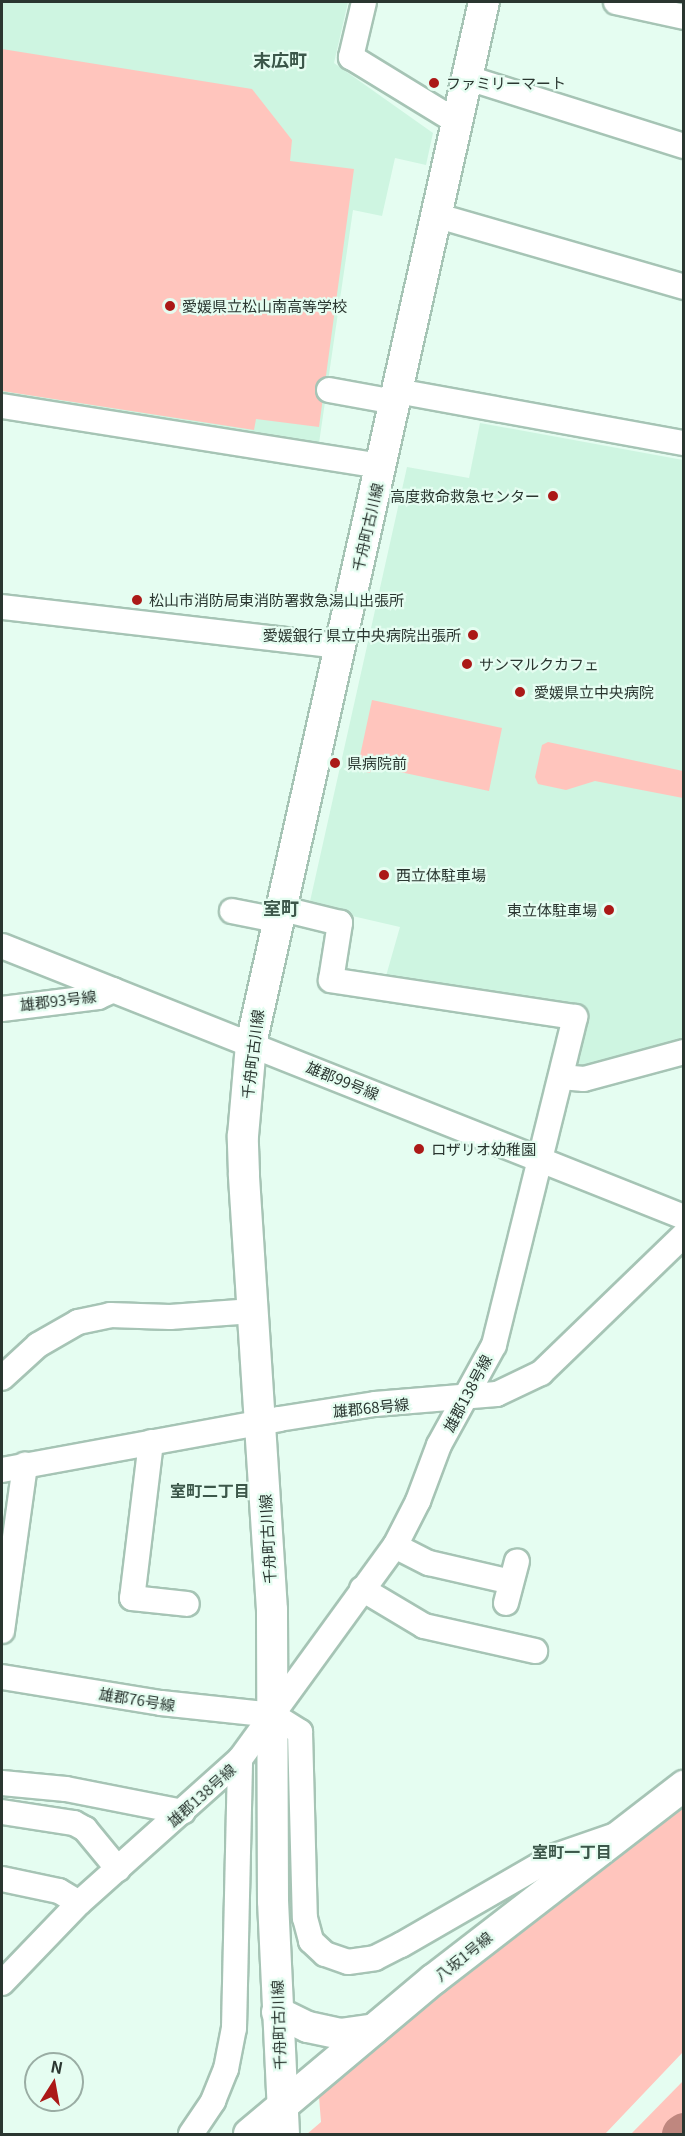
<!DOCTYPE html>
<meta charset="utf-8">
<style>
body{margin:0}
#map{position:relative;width:685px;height:2136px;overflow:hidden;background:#e5fdf1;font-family:Georgia,"Noto Sans JP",serif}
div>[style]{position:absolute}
.built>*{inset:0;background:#cef5e1}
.green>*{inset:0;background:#ffc5bd}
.river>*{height:39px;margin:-19.5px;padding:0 19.5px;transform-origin:19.5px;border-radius:19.5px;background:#bf877f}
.roads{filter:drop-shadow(2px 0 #a6c4b5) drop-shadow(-2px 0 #a6c4b5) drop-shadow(0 2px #a6c4b5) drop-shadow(0 -2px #a6c4b5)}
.minor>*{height:24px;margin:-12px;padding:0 12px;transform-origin:12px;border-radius:12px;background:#fff}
.tertiary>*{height:30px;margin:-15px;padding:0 15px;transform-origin:15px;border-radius:15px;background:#fff}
.dots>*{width:16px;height:16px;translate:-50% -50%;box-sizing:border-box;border:3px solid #e5fdf1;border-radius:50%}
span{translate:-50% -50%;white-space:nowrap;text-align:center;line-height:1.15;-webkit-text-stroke:4.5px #e5fdf1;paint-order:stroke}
.poi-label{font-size:15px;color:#2a3630}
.left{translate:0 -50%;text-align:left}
.right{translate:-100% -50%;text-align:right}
.street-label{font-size:15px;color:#2a3630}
.neighbourhood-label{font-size:16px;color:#3c574a;font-weight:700}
.quarter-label{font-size:18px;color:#3c574a;font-weight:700}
.frame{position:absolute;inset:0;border:3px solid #2a3630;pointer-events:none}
.north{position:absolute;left:24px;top:2052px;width:60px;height:60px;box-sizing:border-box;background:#e5fdf1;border:2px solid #9aada4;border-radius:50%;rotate:11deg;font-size:16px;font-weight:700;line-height:24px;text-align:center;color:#2a3630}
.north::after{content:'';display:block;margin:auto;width:21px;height:27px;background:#ab1917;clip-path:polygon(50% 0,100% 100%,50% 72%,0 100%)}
</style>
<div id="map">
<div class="built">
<i style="clip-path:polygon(2px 2px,348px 2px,334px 63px,433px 133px,426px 165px,395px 158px,382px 216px,353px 210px,318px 450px,2px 396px)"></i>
<i style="clip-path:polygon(480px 423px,683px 460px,683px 1045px,571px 1072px,583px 1010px,384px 983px,400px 927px,309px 906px,407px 467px,469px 478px)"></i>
</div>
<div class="green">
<i style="clip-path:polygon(2px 49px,252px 89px,292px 140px,290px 161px,354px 169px,319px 427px,256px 419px,254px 430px,2px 391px)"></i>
<i style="clip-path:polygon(372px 700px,502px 728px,489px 791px,372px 766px,370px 773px,357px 770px)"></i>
<i style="clip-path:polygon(548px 742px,683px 771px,683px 798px,595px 781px,566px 790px,538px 784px,535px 777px,542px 745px)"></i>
<i style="clip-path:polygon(683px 1804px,683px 2052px,605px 2134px,307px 2134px,321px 2122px,319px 2097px,402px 2025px,478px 1960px)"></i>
<i style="clip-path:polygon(683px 2081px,683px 2134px,631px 2134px)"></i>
</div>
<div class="river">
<i style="left:681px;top:2134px;width:4px;rotate:-34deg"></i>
</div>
<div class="roads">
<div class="minor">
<i style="left:364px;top:2px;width:57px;rotate:103.3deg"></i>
<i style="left:351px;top:57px;width:124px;rotate:31.5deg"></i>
<i style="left:616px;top:2px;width:70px;rotate:12.4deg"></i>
<i style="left:468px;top:78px;width:226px;rotate:17.5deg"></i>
<i style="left:435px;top:215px;width:259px;rotate:16.1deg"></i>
<i style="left:329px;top:390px;width:67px;rotate:10.3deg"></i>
<i style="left:397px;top:391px;width:292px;rotate:10.3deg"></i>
<i style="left:2px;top:406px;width:384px;rotate:9deg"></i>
<i style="left:2px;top:607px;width:341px;rotate:6.6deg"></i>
<i style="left:232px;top:911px;width:46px;rotate:11.3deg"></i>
<i style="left:2px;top:946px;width:734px;rotate:21.67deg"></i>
<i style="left:2px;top:1009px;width:97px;rotate:-7.1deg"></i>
<i style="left:98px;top:997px;width:17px;rotate:-24deg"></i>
<i style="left:561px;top:1077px;width:23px;rotate:5deg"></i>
<i style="left:584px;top:1079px;width:104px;rotate:-15.1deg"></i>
<i style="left:2px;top:1378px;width:49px;rotate:-42.5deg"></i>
<i style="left:38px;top:1345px;width:46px;rotate:-29.9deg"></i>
<i style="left:78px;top:1322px;width:33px;rotate:-12deg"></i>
<i style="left:110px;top:1315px;width:60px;rotate:1.9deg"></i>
<i style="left:170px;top:1317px;width:83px;rotate:-4.1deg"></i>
<i style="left:151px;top:1442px;width:157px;rotate:96.9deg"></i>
<i style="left:132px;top:1598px;width:55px;rotate:6.2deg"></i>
<i style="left:2px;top:1470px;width:282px;rotate:-10.4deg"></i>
<i style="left:279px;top:1419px;width:97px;rotate:-8.9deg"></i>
<i style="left:375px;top:1404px;width:122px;rotate:-4.7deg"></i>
<i style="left:497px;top:1394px;width:49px;rotate:-25.5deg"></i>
<i style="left:541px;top:1373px;width:199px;rotate:-44deg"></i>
<i style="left:395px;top:1546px;width:38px;rotate:27deg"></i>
<i style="left:429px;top:1563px;width:84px;rotate:13deg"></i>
<i style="left:362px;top:1589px;width:72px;rotate:30.8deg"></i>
<i style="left:424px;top:1626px;width:114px;rotate:12.7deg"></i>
<i style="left:506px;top:1603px;width:43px;rotate:-75.3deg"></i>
<i style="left:2px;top:1631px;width:168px;rotate:-82.1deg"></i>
<i style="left:2px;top:1677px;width:161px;rotate:9.3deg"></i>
<i style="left:161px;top:1703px;width:113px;rotate:6.1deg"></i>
<i style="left:273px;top:1715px;width:32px;rotate:32deg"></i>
<i style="left:300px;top:1732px;width:186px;rotate:88.5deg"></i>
<i style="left:305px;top:1918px;width:24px;rotate:75deg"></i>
<i style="left:311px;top:1941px;width:19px;rotate:43deg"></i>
<i style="left:325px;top:1954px;width:24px;rotate:19deg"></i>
<i style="left:348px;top:1962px;width:27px;rotate:-8deg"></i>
<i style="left:375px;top:1958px;width:29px;rotate:-27deg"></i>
<i style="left:401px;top:1945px;width:178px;rotate:-30deg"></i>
<i style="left:555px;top:1856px;width:61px;rotate:-19deg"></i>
<i style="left:2px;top:1783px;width:64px;rotate:5.4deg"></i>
<i style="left:66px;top:1789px;width:119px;rotate:11.1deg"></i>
<i style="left:2px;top:1812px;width:73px;rotate:8.7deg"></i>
<i style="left:74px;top:1823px;width:13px;rotate:29deg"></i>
<i style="left:85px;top:1829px;width:52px;rotate:50.5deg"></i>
<i style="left:2px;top:1879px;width:58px;rotate:11.9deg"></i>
<i style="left:59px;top:1891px;width:23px;rotate:31deg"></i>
<i style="left:2px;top:1983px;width:111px;rotate:-46.1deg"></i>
<i style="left:79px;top:1903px;width:216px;rotate:-41.8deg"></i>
<i style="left:240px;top:1759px;width:263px;rotate:-54deg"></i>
<i style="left:395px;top:1546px;width:51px;rotate:-62.9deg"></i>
<i style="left:418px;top:1501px;width:60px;rotate:-69.4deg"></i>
<i style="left:439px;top:1445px;width:114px;rotate:-61.2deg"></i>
<i style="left:494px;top:1345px;width:338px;rotate:-76.1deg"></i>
<i style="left:575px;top:1017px;width:247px;rotate:-171.4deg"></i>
<i style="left:331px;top:980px;width:58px;rotate:-81deg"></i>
<i style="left:340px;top:923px;width:63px;rotate:-166.2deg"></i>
<i style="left:191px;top:2134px;width:40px;rotate:-56deg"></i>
<i style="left:213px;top:2101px;width:35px;rotate:-68deg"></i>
<i style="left:226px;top:2069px;width:42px;rotate:-79deg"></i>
<i style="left:234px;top:2028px;width:269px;rotate:-88.7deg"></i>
</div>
<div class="tertiary">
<i style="left:277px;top:2012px;width:34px;rotate:26deg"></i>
<i style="left:308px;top:2027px;width:33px;rotate:12deg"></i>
<i style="left:340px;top:2034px;width:34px;rotate:-8deg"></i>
<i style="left:249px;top:2134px;width:241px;rotate:-40deg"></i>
<i style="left:434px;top:1979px;width:316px;rotate:-37.7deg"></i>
<i style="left:284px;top:2134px;width:233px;rotate:-92.7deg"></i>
<i style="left:273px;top:1901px;width:291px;rotate:-90.2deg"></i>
<i style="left:272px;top:1610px;width:437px;rotate:-93.7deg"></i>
<i style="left:244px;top:1174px;width:38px;rotate:-92deg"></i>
<i style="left:243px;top:1136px;width:92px;rotate:-85deg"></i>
<i style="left:251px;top:1044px;width:1068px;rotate:-77.4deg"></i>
</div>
</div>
<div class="dots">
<i style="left:434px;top:83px;background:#ab1917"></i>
<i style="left:170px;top:306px;background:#ab1917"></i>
<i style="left:553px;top:496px;background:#ab1917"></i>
<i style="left:137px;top:600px;background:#ab1917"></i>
<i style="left:473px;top:635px;background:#ab1917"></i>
<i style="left:467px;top:664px;background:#ab1917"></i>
<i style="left:520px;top:692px;background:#ab1917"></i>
<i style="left:335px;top:763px;background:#ab1917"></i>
<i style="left:384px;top:875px;background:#ab1917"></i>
<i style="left:609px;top:910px;background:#ab1917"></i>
<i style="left:419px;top:1149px;background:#ab1917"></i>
</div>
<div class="poi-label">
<span class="left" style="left:446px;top:83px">ファミリーマート</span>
<span class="left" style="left:182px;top:306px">愛媛県立松山南高等学校</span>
<span class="right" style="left:540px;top:496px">高度救命救急センター</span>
<span class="left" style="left:149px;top:600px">松山市消防局東消防署救急湯山出張所</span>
<span class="right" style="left:461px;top:635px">愛媛銀行 県立中央病院出張所</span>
<span class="left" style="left:479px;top:664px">サンマルクカフェ</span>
<span class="left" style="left:534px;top:692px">愛媛県立中央病院</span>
<span class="left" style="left:347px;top:763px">県病院前</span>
<span class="left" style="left:396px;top:875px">西立体駐車場</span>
<span class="right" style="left:597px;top:910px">東立体駐車場</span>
<span class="left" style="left:431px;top:1149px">ロザリオ幼稚園</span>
</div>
<div class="street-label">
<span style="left:367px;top:527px;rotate:-77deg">千舟町古川線</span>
<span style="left:58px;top:1000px;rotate:-7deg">雄郡93号線</span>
<span style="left:252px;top:1054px;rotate:-83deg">千舟町古川線</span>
<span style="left:343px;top:1080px;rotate:22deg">雄郡99号線</span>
<span style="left:467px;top:1393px;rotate:-62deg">雄郡138号線</span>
<span style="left:371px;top:1407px;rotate:-6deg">雄郡68号線</span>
<span style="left:267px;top:1539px;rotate:-93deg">千舟町古川線</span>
<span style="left:137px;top:1699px;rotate:9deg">雄郡76号線</span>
<span style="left:201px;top:1795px;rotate:-42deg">雄郡138号線</span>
<span style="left:463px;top:1956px;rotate:-39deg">八坂1号線</span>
<span style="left:278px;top:2025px;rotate:-92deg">千舟町古川線</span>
</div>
<div class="neighbourhood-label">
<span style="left:210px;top:1490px">室町二丁目</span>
<span style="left:572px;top:1851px">室町一丁目</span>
</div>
<div class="quarter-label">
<span style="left:280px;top:59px">末広町</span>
<span style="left:281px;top:907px">室町</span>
</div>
<div class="frame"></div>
<div class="north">N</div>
</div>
